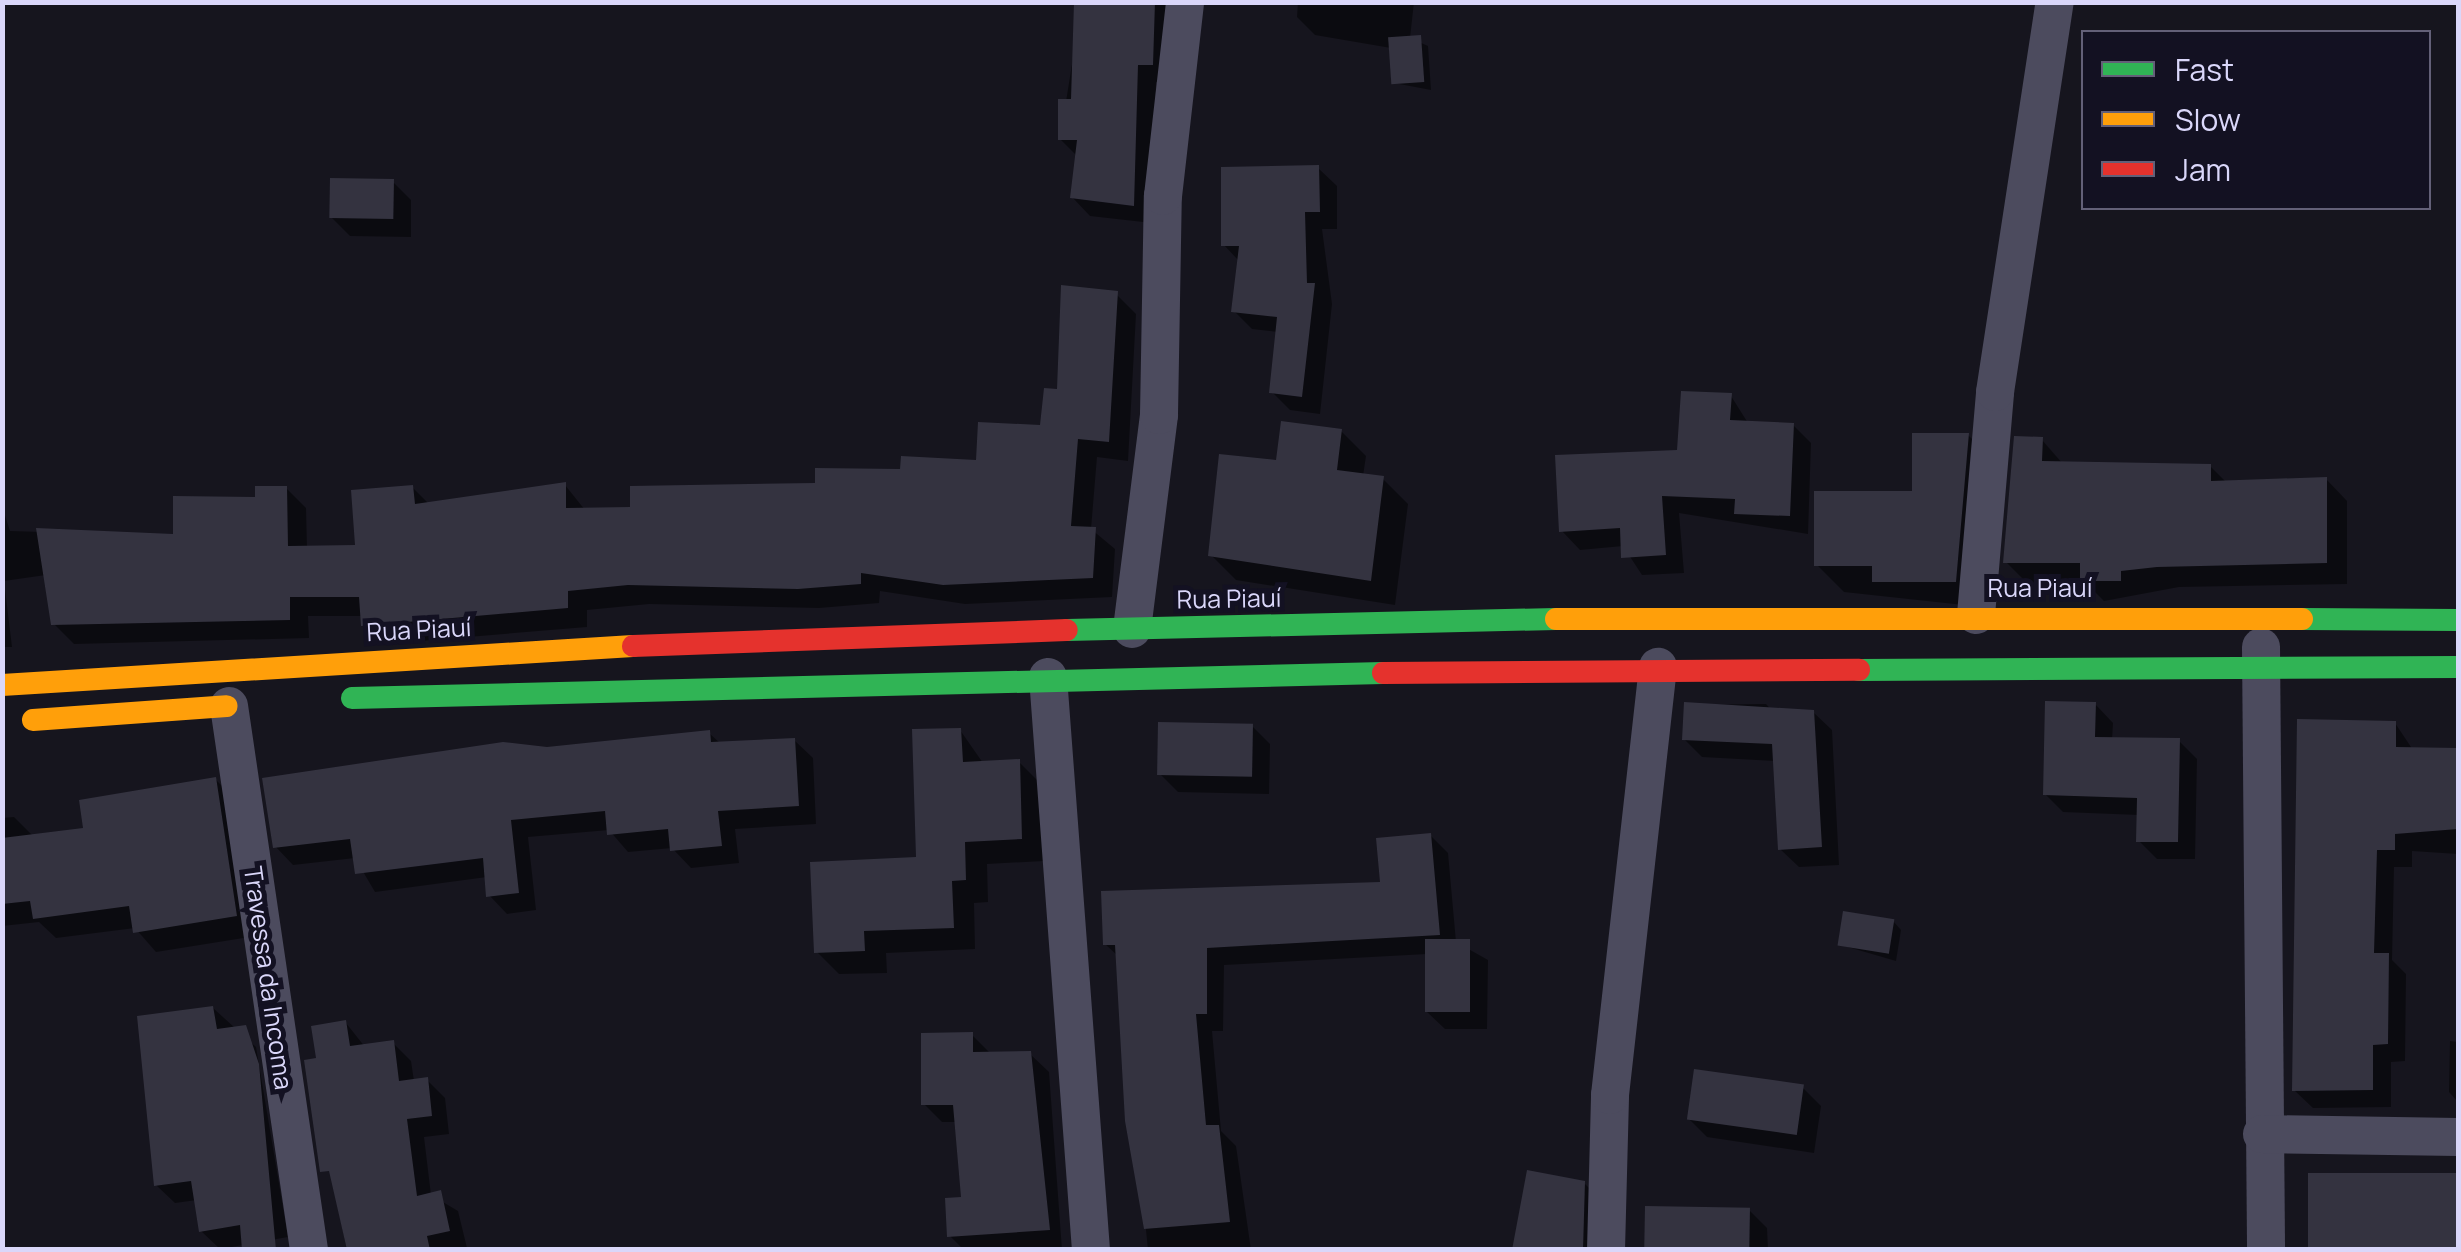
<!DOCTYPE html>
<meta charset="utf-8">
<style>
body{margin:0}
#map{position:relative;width:2461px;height:1252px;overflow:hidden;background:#16151e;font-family:Manrope,sans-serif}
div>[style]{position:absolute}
.shadow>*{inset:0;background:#0007}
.building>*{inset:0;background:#343340;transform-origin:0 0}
.street>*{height:38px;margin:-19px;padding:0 19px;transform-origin:19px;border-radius:19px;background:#4c4b5e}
.fast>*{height:22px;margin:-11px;padding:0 11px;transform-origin:11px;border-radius:11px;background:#30b455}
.slow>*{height:22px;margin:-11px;padding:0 11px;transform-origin:11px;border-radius:11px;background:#ff9f0a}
.jam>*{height:22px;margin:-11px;padding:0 11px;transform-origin:11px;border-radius:11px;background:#e5322d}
span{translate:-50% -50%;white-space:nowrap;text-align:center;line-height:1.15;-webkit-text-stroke:10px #131122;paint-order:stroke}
.street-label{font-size:25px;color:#dad7fa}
.frame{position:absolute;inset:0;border:5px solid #dad7fa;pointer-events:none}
.legend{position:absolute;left:2081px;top:30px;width:350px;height:180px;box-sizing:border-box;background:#131122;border:2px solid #636078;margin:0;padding:12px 18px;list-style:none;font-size:30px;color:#dad7fa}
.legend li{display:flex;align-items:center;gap:20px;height:50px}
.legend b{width:50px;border:2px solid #636078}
</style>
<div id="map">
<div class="shadow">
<i style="clip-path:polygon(1082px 2px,1170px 2px,1170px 82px,1156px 82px,1152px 223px,1090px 216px,1072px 197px,1077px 156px,1060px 139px)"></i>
<i style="clip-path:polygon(1298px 2px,1414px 2px,1410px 38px,1428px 46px,1431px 90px,1394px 83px,1391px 48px,1315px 35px,1297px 17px)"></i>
<i style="clip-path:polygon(1318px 168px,1337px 186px,1337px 229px,1322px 229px,1332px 304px,1320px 414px,1290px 410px,1272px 392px,1278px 332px,1252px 329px,1234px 311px,1239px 261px,1224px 245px)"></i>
<i style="clip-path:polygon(393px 182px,411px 200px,411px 237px,350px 236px,331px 217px)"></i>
<i style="clip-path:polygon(1116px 294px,1136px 314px,1128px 461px,1097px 457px,1091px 529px,1115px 549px,1112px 597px,965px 604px,880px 591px,879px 603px,819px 608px,649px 604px,587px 610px,587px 627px,384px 644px,363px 616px,308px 616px,309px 638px,74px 644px,54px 624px,46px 575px,4px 581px,12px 647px,2px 647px,2px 506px,10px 531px,176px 536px,286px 488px,306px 508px,307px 548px,358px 547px,412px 487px,429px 504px,565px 485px,585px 510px,632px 509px,979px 463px,1042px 427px)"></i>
<i style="clip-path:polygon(1731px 396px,1748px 423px,1793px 425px,1811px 443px,1808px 534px,1679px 513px,1684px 573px,1642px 575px,1623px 546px,1580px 550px,1562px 531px,1680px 452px)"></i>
<i style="clip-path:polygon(1341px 431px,1366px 456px,1363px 476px,1383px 479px,1408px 504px,1395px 605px,1236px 580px,1211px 555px,1278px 463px)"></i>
<i style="clip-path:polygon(1968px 435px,1995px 462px,1982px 607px,1844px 592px,1817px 565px,1914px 493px)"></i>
<i style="clip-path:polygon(2042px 440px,2063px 464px,2210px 466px,2227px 483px,2326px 479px,2347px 501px,2347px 584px,2179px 587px,2104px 601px,2086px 583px,2027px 583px,2006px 562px)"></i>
<i style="clip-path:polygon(1766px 704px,1776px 715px,1813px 712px,1832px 730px,1839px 865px,1799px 867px,1780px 849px,1775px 761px,1702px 757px,1684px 739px,1686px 705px)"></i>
<i style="clip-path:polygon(2095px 704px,2113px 723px,2112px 740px,2179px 741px,2197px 759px,2195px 859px,2157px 859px,2139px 841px,2139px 815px,2063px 812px,2045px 794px)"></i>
<i style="clip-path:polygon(2395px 723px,2413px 750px,2458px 750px,2458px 854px,2412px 851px,2412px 867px,2394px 867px,2392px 960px,2406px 974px,2405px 1061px,2391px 1062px,2391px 1107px,2313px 1108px,2294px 1090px)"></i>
<i style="clip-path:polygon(1252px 726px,1270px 744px,1269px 794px,1178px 792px,1160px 774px)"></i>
<i style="clip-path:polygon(960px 730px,983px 763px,1019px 762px,1041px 784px,1044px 861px,987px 864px,988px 902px,974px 903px,975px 949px,886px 953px,887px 973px,839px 974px,817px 952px,918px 859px)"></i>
<i style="clip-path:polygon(709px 733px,721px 744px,794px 740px,813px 758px,816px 824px,735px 829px,739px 863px,691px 868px,672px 848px,628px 852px,609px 830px,528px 837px,536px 910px,507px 914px,489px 895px,487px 877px,375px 892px,355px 858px,293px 865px,275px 846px,547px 750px)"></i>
<i style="clip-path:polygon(215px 779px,236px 800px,256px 936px,156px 952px,135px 928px,56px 938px,39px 922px,2px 926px,2px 818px,14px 817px,34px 837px,86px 830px)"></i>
<i style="clip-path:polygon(1430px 835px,1448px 853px,1456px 942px,1488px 960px,1487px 1029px,1445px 1029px,1426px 1011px,1427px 954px,1224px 965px,1223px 1031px,1212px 1031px,1221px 1131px,1236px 1146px,1251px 1250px,1148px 1250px,1119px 957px,1105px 944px,1383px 884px)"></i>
<i style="clip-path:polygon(1893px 921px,1901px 930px,1896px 961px,1841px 945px)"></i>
<i style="clip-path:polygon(213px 1008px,256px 1047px,288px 1237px,220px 1249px,201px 1231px,197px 1200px,175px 1203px,156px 1185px)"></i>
<i style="clip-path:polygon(346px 1023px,365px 1047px,393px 1043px,411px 1061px,414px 1081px,427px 1080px,445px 1098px,449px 1134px,424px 1137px,431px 1195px,458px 1211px,467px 1248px,347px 1250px,307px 1062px,318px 1060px)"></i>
<i style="clip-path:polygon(972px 1035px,991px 1054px,1030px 1054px,1049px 1072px,1062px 1250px,964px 1250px,950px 1236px,964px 1199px,957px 1122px,942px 1122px,924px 1104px)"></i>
<i style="clip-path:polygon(2450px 1041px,2458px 1042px,2458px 1102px,2449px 1092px)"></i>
<i style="clip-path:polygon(1802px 1087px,1821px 1106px,1814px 1153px,1707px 1137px,1689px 1119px)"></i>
<i style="clip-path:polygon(1584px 1183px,1602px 1201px,1599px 1250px,1515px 1250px)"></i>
<i style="clip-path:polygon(1749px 1210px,1767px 1228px,1768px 1250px,1645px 1250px)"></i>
</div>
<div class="building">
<i style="clip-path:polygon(1074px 2px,1155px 2px,1153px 65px,1138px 65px,1134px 206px,1070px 198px,1077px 140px,1058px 140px,1058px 99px,1071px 99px)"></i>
<i style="left:1421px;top:35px;width:47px;height:33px;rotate:86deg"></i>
<i style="clip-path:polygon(1319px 165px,1320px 212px,1305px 212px,1307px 283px,1315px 283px,1302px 397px,1269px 393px,1277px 317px,1231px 312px,1239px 246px,1221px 246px,1221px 167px)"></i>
<i style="left:330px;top:178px;width:64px;height:40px;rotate:1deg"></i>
<i style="clip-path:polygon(1061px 285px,1118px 291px,1109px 442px,1078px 439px,1071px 526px,1096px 527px,1093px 578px,943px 585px,861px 573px,861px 584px,798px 589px,628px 585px,568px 591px,568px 608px,361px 626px,359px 597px,290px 597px,290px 620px,51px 625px,36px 528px,173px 534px,173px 496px,255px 497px,255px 486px,287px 486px,288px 546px,355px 545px,351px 490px,413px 485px,415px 504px,566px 482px,566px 508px,630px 507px,630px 486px,815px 483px,815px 468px,900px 469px,901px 456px,976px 460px,978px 422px,1040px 425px,1044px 388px,1057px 389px)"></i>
<i style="clip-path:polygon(1681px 391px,1732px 393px,1730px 420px,1794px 423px,1790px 516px,1734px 514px,1735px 499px,1662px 496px,1666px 555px,1621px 558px,1620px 528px,1559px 532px,1555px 455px,1677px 450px)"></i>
<i style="clip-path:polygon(1281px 421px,1342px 429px,1337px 470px,1384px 476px,1371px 581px,1208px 556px,1219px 454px,1276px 460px)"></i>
<i style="clip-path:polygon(1912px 433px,1969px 433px,1956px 582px,1872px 582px,1872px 566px,1814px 566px,1814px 491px,1912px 491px)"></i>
<i style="clip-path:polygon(2014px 436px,2043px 437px,2042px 461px,2211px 464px,2211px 481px,2327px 477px,2327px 563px,2157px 567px,2121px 571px,2121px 581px,2080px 581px,2080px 563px,2003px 563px)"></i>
<i style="clip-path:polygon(2045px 701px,2096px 702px,2095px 737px,2180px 738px,2178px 842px,2136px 842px,2137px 798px,2043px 795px)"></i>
<i style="clip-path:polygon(1684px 702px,1814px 710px,1822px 847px,1778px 850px,1772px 744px,1682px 740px)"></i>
<i style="clip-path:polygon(2297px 719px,2396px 721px,2396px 747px,2458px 748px,2458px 829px,2395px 834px,2395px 850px,2377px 850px,2374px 953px,2389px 953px,2388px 1044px,2373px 1045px,2373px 1090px,2292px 1091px)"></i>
<i style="left:1158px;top:722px;width:95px;height:53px;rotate:1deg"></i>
<i style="clip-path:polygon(961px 728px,963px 762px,1020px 759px,1022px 839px,965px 842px,966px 880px,952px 881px,954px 928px,864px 931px,865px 951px,814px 953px,810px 862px,916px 857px,912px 729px)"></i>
<i style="clip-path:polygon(710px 730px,711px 742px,795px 738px,799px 806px,718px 811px,722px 846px,670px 851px,668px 829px,607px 835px,605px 811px,511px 820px,519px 893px,486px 897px,483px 858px,355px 874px,350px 839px,273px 848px,262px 778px,503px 742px,547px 747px)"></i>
<i style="clip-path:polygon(216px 777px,237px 916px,133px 933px,129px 906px,33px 919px,30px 901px,2px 904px,2px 838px,83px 828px,79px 800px)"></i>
<i style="clip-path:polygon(1431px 833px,1440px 935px,1207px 948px,1207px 1014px,1196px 1014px,1206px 1125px,1219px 1125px,1230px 1222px,1144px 1229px,1125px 1121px,1115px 945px,1103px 945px,1101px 891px,1380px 882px,1376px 838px)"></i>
<i style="left:1843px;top:911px;width:52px;height:35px;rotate:9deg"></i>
<i style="left:1425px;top:939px;width:45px;height:73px"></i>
<i style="clip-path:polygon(213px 1006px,217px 1029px,246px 1025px,259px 1064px,276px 1250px,242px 1250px,240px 1225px,199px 1232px,191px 1181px,154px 1186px,137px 1016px)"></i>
<i style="clip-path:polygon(346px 1020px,350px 1046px,394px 1040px,399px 1081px,428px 1077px,432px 1116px,407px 1119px,417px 1196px,441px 1190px,450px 1231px,427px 1236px,430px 1250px,347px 1250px,329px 1171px,320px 1172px,304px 1060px,316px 1058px,311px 1026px)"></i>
<i style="clip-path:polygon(973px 1032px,973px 1052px,1031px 1051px,1050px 1230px,947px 1237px,945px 1198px,961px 1197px,953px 1105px,921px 1105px,921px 1033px)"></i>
<i style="left:1694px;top:1069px;width:111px;height:51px;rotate:8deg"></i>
<i style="clip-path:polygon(1527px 1170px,1585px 1181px,1583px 1250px,1512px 1250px)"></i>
<i style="left:2458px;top:1173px;width:77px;height:150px;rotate:90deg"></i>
<i style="left:1645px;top:1206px;width:105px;height:44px;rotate:1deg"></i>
</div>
<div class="street">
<i style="left:1976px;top:615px;width:224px;rotate:-85.1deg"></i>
<i style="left:1995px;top:392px;width:395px;rotate:-81.3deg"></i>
<i style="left:1132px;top:629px;width:216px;rotate:-82.8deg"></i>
<i style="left:1159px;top:415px;width:219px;rotate:-89deg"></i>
<i style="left:1163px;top:196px;width:195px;rotate:-83.5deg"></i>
<i style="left:2261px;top:647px;width:603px;rotate:89.52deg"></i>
<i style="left:1048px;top:677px;width:575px;rotate:85.71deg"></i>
<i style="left:229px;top:706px;width:550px;rotate:81.63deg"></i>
<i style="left:2262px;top:1134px;width:196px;rotate:0.9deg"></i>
<i style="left:1606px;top:1250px;width:155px;rotate:-88.5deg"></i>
<i style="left:1610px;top:1095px;width:431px;rotate:-83.6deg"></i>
</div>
<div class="fast">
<i style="left:2302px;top:619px;width:156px;rotate:0.4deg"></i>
<i style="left:1067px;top:630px;width:489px;rotate:-1.3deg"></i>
<i style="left:1859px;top:670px;width:599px;rotate:-0.29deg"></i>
<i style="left:352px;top:698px;width:1031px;rotate:-1.39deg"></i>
</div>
<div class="slow">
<i style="left:1556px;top:619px;width:746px"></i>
<i style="left:2px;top:685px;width:632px;rotate:-3.54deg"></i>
<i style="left:33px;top:720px;width:194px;rotate:-4.1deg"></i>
</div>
<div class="jam">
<i style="left:633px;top:646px;width:434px;rotate:-2.1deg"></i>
<i style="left:1383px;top:673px;width:476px;rotate:-0.4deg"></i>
</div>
<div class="street-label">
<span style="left:2040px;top:588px">Rua Piauí</span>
<span style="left:1229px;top:599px;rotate:-1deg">Rua Piauí</span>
<span style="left:419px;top:630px;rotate:-3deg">Rua Piauí</span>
<span style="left:268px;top:978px;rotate:82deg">Travessa da Incoma</span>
</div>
<div class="frame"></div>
<ul class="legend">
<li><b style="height:12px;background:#30b455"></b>Fast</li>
<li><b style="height:12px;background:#ff9f0a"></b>Slow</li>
<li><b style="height:12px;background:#e5322d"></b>Jam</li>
</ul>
</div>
